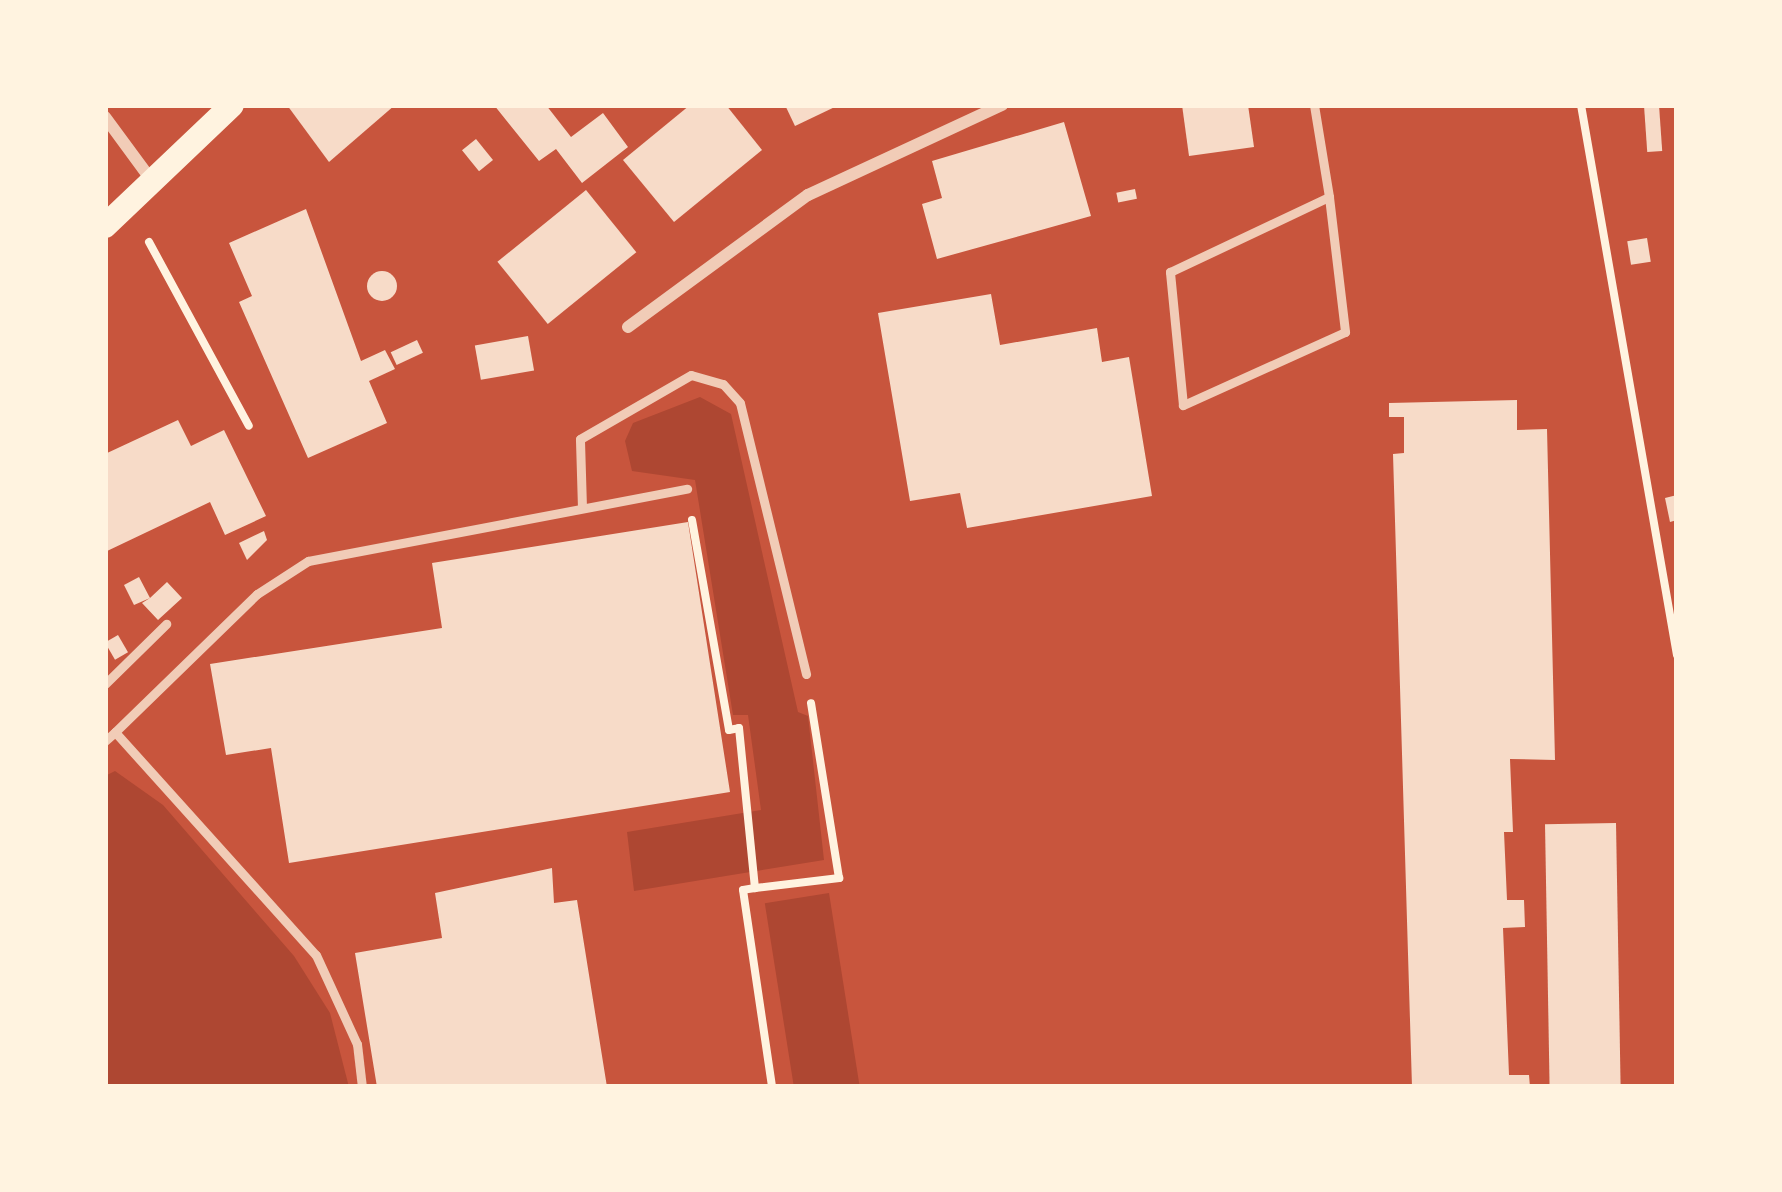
<!DOCTYPE html>
<style>
body{margin:0}
#map{position:relative;width:1782px;height:1192px;overflow:hidden;background:#c8553d;font-family:Manrope,sans-serif}
div>[style]{position:absolute}
.green>*{inset:0;background:#ae4732;transform-origin:0 0}
.building>*{inset:0;background:#f7dbc8;transform-origin:0 0}
.round{border-radius:50%}
.path>*{height:8px;margin:-4px;padding:0 4px;transform-origin:4px;border-radius:4px;background:#fff3e0}
.service>*{height:9px;margin:-4.5px;padding:0 4.5px;transform-origin:4.5px;border-radius:4.5px;background:#f1ccb7}
.minor>*{height:12px;margin:-6px;padding:0 6px;transform-origin:6px;border-radius:6px;background:#f1ccb7}
.secondary>*{height:24px;margin:-12px;padding:0 12px;transform-origin:12px;border-radius:12px;background:#fff3e0}
span{translate:-50% -50%;white-space:nowrap;text-align:center;line-height:1.15;-webkit-text-stroke:9px #fff3e0;paint-order:stroke}
.frame{position:absolute;inset:0;border:108px solid #fff3e0;pointer-events:none}
</style>
<div id="map">
<div class="green">
<i style="clip-path:polygon(700px 397px,731px 414px,798px 712px,808px 716px,824px 860px,634px 891px,627px 832px,761px 810px,748px 715px,733px 715px,695px 480px,632px 471px,625px 441px,633px 423px)"></i>
<i style="clip-path:polygon(115px 771px,163px 805px,294px 956px,330px 1013px,349px 1087px,105px 1087px,105px 776px)"></i>
<i style="left:829px;top:893px;width:196px;height:65px;rotate:81deg"></i>
</div>
<div class="building">
<i style="clip-path:polygon(287px 105px,395px 105px,329px 162px)"></i>
<i style="clip-path:polygon(494px 105px,546px 105px,571px 137px,603px 113px,628px 147px,582px 183px,556px 149px,539px 161px)"></i>
<i style="clip-path:polygon(690px 105px,726px 105px,762px 150px,674px 222px,623px 160px)"></i>
<i style="clip-path:polygon(785px 105px,839px 105px,795px 126px)"></i>
<i style="clip-path:polygon(1182px 105px,1248px 105px,1254px 147px,1189px 156px)"></i>
<i style="left:1659px;top:105px;width:46px;height:15px;rotate:86deg"></i>
<i style="clip-path:polygon(1064px 122px,1091px 216px,937px 259px,922px 204px,942px 198px,932px 161px)"></i>
<i style="left:476px;top:139px;width:27px;height:18px;rotate:51deg"></i>
<i style="left:1135px;top:189px;width:10px;height:19px;rotate:79deg"></i>
<i style="left:586px;top:190px;width:80px;height:114px;rotate:51deg"></i>
<i style="clip-path:polygon(306px 209px,361px 361px,385px 350px,395px 369px,369px 381px,387px 423px,308px 458px,239px 302px,252px 296px,229px 243px)"></i>
<i style="left:1647px;top:238px;width:24px;height:20px;rotate:81deg"></i>
<i class="round" style="left:367px;top:271px;width:30px;height:30px"></i>
<i style="clip-path:polygon(991px 294px,1000px 345px,1097px 328px,1102px 362px,1129px 357px,1152px 496px,967px 528px,960px 493px,910px 501px,878px 313px)"></i>
<i style="left:528px;top:336px;width:35px;height:54px;rotate:80deg"></i>
<i style="left:417px;top:340px;width:14px;height:29px;rotate:65deg"></i>
<i style="clip-path:polygon(1517px 400px,1517px 430px,1547px 429px,1555px 760px,1510px 759px,1513px 832px,1504px 832px,1507px 900px,1524px 900px,1525px 927px,1503px 928px,1509px 1075px,1529px 1075px,1530px 1087px,1412px 1087px,1393px 454px,1404px 453px,1404px 417px,1389px 417px,1389px 403px)"></i>
<i style="clip-path:polygon(178px 420px,191px 446px,224px 430px,266px 516px,225px 535px,210px 502px,105px 552px,105px 454px)"></i>
<i style="clip-path:polygon(1677px 495px,1677px 520px,1670px 522px,1665px 498px)"></i>
<i style="clip-path:polygon(688px 522px,730px 792px,289px 863px,271px 748px,226px 755px,210px 664px,442px 628px,432px 563px)"></i>
<i style="clip-path:polygon(264px 531px,267px 540px,247px 560px,239px 543px)"></i>
<i style="clip-path:polygon(139px 577px,150px 598px,167px 582px,182px 598px,158px 620px,142px 603px,150px 598px,134px 605px,124px 585px)"></i>
<i style="left:118px;top:635px;width:20px;height:15px;rotate:60deg"></i>
<i style="left:1616px;top:823px;width:264px;height:71px;rotate:89deg"></i>
<i style="clip-path:polygon(552px 868px,554px 903px,577px 900px,607px 1087px,377px 1087px,355px 953px,442px 938px,435px 893px)"></i>
</div>
<div class="path">
<i style="left:1581px;top:105px;width:558px;rotate:80.1deg"></i>
<i style="left:149px;top:242px;width:209px;rotate:61.5deg"></i>
<i style="left:692px;top:520px;width:213px;rotate:80deg"></i>
<i style="left:729px;top:730px;width:10px;rotate:-11deg"></i>
<i style="left:739px;top:728px;width:161px;rotate:84.3deg"></i>
<i style="left:755px;top:888px;width:85px;rotate:-6.8deg"></i>
<i style="left:839px;top:878px;width:177px;rotate:-99.1deg"></i>
<i style="left:755px;top:888px;width:12px;rotate:171deg"></i>
<i style="left:743px;top:890px;width:199px;rotate:81.6deg"></i>
</div>
<div class="service">
<i style="left:1314px;top:105px;width:93px;rotate:80.7deg"></i>
<i style="left:1329px;top:197px;width:136px;rotate:83.2deg"></i>
<i style="left:1345px;top:332px;width:178px;rotate:155.7deg"></i>
<i style="left:1183px;top:405px;width:134px;rotate:-95.6deg"></i>
<i style="left:1170px;top:272px;width:176px;rotate:-25.3deg"></i>
<i style="left:582px;top:508px;width:69px;rotate:-91.7deg"></i>
<i style="left:580px;top:439px;width:128px;rotate:-30deg"></i>
<i style="left:691px;top:375px;width:33px;rotate:16deg"></i>
<i style="left:723px;top:384px;width:25px;rotate:48deg"></i>
<i style="left:740px;top:403px;width:279px;rotate:76.3deg"></i>
<i style="left:105px;top:684px;width:86px;rotate:-44.5deg"></i>
<i style="left:115px;top:732px;width:198px;rotate:-44.2deg"></i>
<i style="left:257px;top:594px;width:61px;rotate:-32.9deg"></i>
<i style="left:308px;top:561px;width:386px;rotate:-10.8deg"></i>
<i style="left:105px;top:741px;width:13px;rotate:-42deg"></i>
<i style="left:115px;top:732px;width:300px;rotate:48deg"></i>
<i style="left:316px;top:955px;width:98px;rotate:65.3deg"></i>
<i style="left:357px;top:1044px;width:43px;rotate:83.4deg"></i>
</div>
<div class="minor">
<i style="left:105px;top:117px;width:79px;rotate:53.7deg"></i>
<i style="left:628px;top:327px;width:223px;rotate:-36.3deg"></i>
<i style="left:808px;top:195px;width:214px;rotate:-24.9deg"></i>
</div>
<div class="secondary">
<i style="left:105px;top:226px;width:175px;rotate:-43.6deg"></i>
</div>
<div class="frame"></div>
</div>
